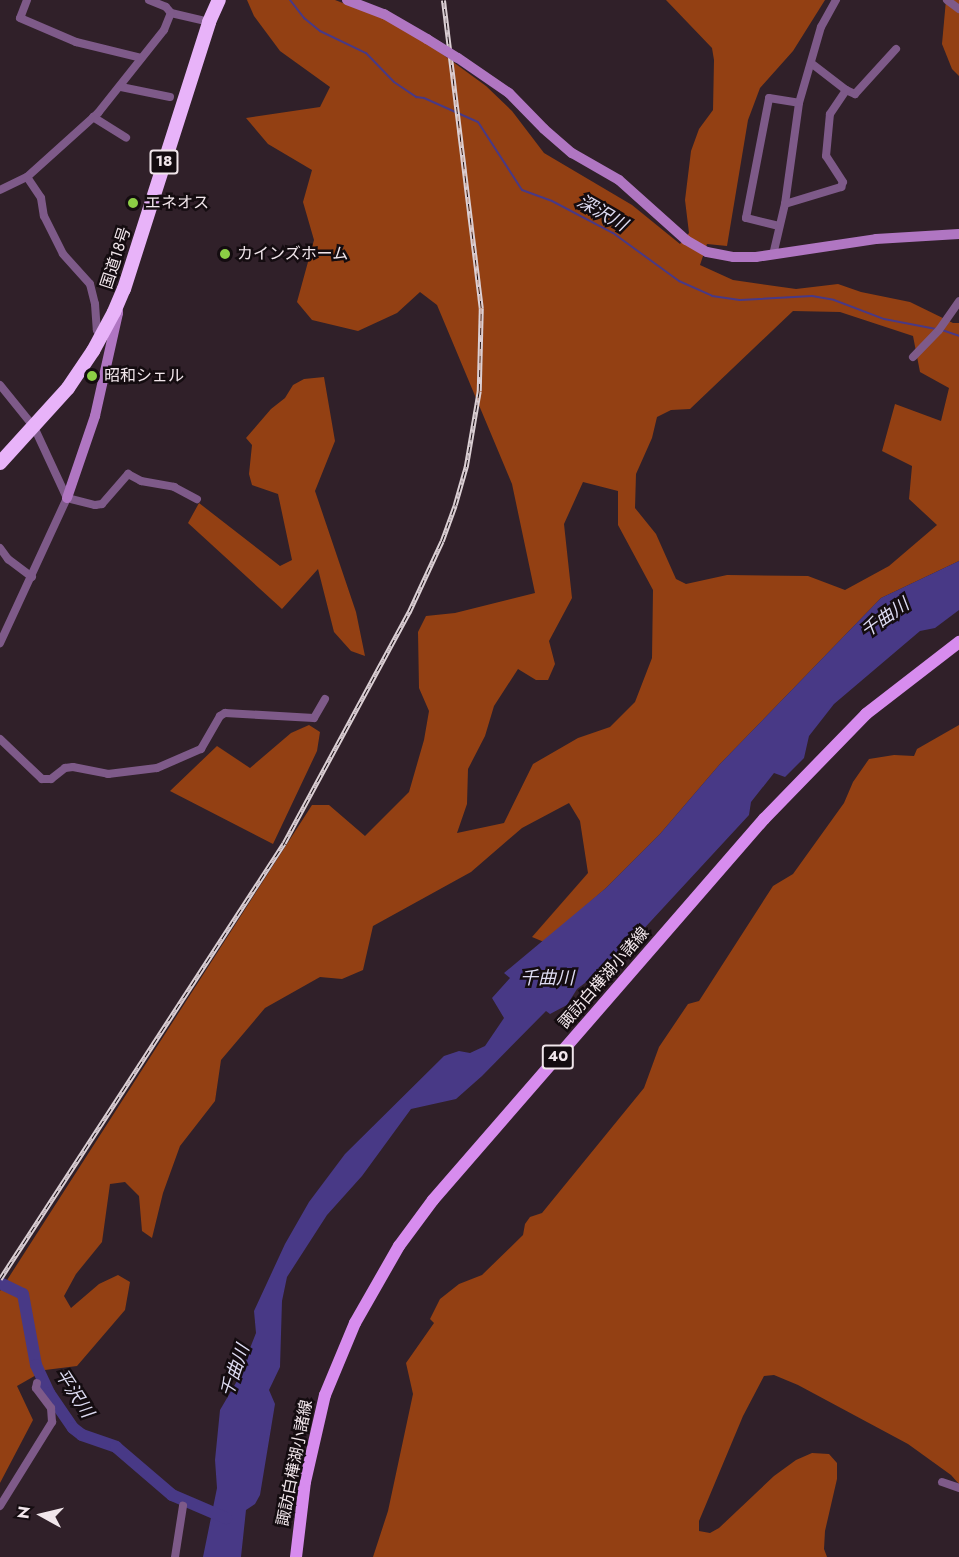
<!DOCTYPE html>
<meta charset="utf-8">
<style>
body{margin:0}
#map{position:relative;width:959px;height:1557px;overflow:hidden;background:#302029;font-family:Jost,"Noto Sans JP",sans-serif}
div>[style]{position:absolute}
.forest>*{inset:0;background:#934013}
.water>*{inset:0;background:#483986}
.stream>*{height:2px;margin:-1px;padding:0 1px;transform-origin:1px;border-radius:1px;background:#483986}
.river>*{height:12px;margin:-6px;padding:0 6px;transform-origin:6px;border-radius:6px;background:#483986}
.street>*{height:8px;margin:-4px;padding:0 4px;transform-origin:4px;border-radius:4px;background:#7e5a89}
.secondary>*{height:10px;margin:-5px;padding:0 5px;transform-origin:5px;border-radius:5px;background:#b076c2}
.primary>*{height:12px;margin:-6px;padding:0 6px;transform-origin:6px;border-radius:6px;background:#d78cee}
.highway>*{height:14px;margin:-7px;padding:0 7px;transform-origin:7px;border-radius:7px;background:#e8b3f9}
.rail>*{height:4.5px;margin-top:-2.25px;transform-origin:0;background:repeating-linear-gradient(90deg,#140c10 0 7px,#dbcfd4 0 14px);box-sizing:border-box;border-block:2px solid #dbcfd4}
.secondary-bridge>*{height:10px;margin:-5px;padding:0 5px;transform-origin:5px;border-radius:5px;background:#b076c2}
.dots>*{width:16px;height:16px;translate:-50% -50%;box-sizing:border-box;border:3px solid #140c10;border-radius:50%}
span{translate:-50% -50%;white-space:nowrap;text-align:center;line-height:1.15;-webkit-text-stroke:5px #140c10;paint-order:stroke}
.shield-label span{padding:2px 4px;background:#140c10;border:2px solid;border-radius:4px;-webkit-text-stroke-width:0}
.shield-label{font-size:15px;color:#f1e6eb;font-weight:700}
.poi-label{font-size:16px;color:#f1e6eb}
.left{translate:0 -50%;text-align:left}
.street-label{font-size:16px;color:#f1e6eb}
.water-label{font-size:18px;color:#dddbf2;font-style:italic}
.north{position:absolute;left:12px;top:1485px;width:60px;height:60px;-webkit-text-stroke:4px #140c10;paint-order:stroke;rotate:278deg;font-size:16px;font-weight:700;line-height:24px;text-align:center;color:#f1e6eb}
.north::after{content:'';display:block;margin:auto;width:21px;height:27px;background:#f1e6eb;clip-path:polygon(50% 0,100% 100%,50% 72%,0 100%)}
</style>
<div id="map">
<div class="forest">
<i style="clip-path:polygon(evenodd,247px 0,335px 0,382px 18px,427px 43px,486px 86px,512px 111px,544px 153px,632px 205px,680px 244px,689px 233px,685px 200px,691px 151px,699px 129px,713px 110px,714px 60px,712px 48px,666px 0,825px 0,793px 51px,760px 88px,748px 120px,727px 246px,707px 244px,700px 265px,733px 280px,796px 289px,838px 284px,861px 292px,910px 302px,953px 323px,959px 323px,959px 561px,881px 598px,720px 764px,660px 834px,606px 888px,544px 942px,532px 937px,588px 873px,580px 821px,569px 803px,522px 828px,471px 872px,373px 926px,363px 970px,342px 979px,320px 977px,265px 1008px,221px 1060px,215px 1101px,180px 1146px,163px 1193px,152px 1238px,142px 1231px,139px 1196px,125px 1182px,110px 1184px,102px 1242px,76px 1274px,64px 1296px,71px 1308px,99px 1284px,118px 1275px,130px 1282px,125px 1310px,77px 1366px,45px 1370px,17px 1386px,33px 1420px,0 1483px,0 1291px,312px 805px,329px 805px,365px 836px,409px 792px,424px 740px,429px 711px,419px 688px,418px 632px,426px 616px,455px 613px,535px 593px,512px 484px,437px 305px,420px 292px,397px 313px,358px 331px,312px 320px,297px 302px,314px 240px,303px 202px,312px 170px,268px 144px,246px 118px,320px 107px,330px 87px,280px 51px,254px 16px,247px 0,793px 311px,840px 312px,913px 336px,920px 372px,949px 388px,941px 421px,895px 404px,882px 451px,912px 466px,909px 499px,937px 525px,889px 566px,845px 590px,808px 576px,727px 575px,686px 584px,676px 579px,656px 534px,635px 508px,636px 474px,652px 438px,657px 417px,671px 410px,690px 409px,793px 311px,247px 0,583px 482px,618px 491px,618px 525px,653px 590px,652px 658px,635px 702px,610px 727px,578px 738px,533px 764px,504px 823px,457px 833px,467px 804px,468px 769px,485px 736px,494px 706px,518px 669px,536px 680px,548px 680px,555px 664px,549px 641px,572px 598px,564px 524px,583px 482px)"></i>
<i style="clip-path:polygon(946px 0,959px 0,959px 76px,952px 69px,942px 44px)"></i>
<i style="clip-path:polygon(324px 377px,335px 441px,315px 491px,356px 612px,365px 656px,351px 651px,334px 632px,318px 569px,282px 609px,188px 523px,199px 503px,280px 566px,292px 560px,278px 494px,252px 485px,249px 474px,252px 445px,246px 438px,271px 409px,285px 398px,293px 385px,304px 379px)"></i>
<i style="clip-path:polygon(309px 725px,320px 732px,317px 751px,273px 844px,170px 791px,217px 746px,250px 768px,291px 733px)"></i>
<i style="clip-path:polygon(959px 725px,959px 1484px,951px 1475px,908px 1444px,798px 1385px,774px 1375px,764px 1376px,743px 1416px,699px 1521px,699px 1531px,710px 1533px,719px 1528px,774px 1476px,796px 1460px,812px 1453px,829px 1454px,837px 1463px,837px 1479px,825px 1531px,824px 1549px,827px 1557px,373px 1557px,388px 1511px,413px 1394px,406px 1363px,434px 1323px,430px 1319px,440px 1299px,459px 1284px,482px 1275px,523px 1235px,525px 1224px,530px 1217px,542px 1213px,644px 1088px,659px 1047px,688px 1004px,699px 1001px,773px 886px,793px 874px,844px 803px,853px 782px,869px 759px,894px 755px,914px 756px,917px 749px)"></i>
</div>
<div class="water">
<i style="clip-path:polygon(959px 561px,959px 610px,935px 628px,920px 631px,834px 704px,809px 736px,804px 758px,785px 777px,774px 773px,751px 802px,749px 815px,614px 961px,577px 989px,567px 1005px,550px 1014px,546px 1011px,482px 1076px,456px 1099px,411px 1109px,362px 1176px,327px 1215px,287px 1277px,282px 1301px,280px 1367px,269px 1390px,275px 1404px,260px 1495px,255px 1504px,246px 1510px,241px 1557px,203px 1557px,217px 1488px,215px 1460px,220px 1410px,237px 1381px,256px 1333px,254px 1311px,285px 1244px,309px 1202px,345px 1154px,444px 1056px,459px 1051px,470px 1053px,485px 1046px,504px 1018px,492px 998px,510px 978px,504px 973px,606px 888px,660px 834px,720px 764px,881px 598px)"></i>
</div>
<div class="stream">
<i style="left:290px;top:0;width:23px;rotate:52deg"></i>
<i style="left:304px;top:18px;width:21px;rotate:39deg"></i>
<i style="left:320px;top:31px;width:51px;rotate:25.6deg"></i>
<i style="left:366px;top:53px;width:40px;rotate:46deg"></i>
<i style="left:394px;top:82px;width:27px;rotate:34deg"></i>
<i style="left:416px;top:97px;width:8px;rotate:7deg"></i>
<i style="left:424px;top:98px;width:59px;rotate:24deg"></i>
<i style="left:478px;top:122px;width:81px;rotate:57.1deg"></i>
<i style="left:522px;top:190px;width:32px;rotate:20deg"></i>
<i style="left:552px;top:201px;width:69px;rotate:27.7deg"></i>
<i style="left:613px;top:233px;width:82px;rotate:36deg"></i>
<i style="left:679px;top:281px;width:36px;rotate:24deg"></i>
<i style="left:712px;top:296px;width:28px;rotate:8deg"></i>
<i style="left:740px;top:300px;width:72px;rotate:-3.2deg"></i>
<i style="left:812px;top:296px;width:22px;rotate:10deg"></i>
<i style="left:834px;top:300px;width:53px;rotate:20.8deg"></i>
<i style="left:884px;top:319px;width:53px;rotate:10.9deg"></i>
<i style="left:942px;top:330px;width:18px;rotate:19deg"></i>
</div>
<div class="river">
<i style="left:0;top:1283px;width:25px;rotate:26deg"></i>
<i style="left:23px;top:1294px;width:72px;rotate:79.6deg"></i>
<i style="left:36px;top:1365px;width:31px;rotate:65deg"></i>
<i style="left:49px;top:1393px;width:42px;rotate:55.6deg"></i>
<i style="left:73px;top:1428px;width:11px;rotate:38deg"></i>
<i style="left:82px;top:1435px;width:36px;rotate:19deg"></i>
<i style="left:116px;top:1447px;width:74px;rotate:40.6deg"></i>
<i style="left:172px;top:1495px;width:59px;rotate:23.1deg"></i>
</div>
<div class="street">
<i style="left:27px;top:0;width:19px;rotate:111deg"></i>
<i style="left:20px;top:18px;width:61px;rotate:23.2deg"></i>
<i style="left:76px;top:42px;width:67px;rotate:13.8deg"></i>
<i style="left:149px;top:0;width:18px;rotate:22deg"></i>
<i style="left:166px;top:7px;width:8px;rotate:50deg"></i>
<i style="left:171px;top:13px;width:39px;rotate:13deg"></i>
<i style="left:947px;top:0;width:15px;rotate:37deg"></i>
<i style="left:121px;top:87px;width:50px;rotate:11.5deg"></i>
<i style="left:846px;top:90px;width:10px;rotate:24deg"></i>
<i style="left:855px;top:94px;width:61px;rotate:-47.7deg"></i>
<i style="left:93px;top:117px;width:39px;rotate:32deg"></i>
<i style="left:27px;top:177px;width:25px;rotate:56deg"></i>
<i style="left:41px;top:198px;width:18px;rotate:81deg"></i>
<i style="left:44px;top:216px;width:42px;rotate:63.4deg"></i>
<i style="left:63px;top:254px;width:40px;rotate:48deg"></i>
<i style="left:90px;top:284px;width:21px;rotate:76deg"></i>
<i style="left:95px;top:304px;width:26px;rotate:86deg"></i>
<i style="left:97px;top:330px;width:8px;rotate:60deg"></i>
<i style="left:0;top:190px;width:30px;rotate:-26deg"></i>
<i style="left:27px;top:177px;width:96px;rotate:-42deg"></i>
<i style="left:98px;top:113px;width:106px;rotate:-51.5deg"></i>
<i style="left:164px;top:30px;width:18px;rotate:-68deg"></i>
<i style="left:785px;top:204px;width:59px;rotate:-16.9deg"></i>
<i style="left:841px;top:187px;width:5px;rotate:-68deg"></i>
<i style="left:843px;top:182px;width:31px;rotate:-123deg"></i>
<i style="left:826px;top:156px;width:42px;rotate:-84.6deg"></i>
<i style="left:830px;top:114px;width:29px;rotate:-56deg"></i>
<i style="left:846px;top:90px;width:44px;rotate:-142.4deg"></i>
<i style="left:779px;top:226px;width:34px;rotate:-166deg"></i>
<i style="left:746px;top:218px;width:122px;rotate:-79.1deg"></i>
<i style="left:769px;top:98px;width:30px;rotate:9deg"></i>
<i style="left:773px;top:255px;width:52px;rotate:-76.8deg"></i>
<i style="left:785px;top:204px;width:102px;rotate:-82.1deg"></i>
<i style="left:799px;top:103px;width:79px;rotate:-73.9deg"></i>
<i style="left:821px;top:27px;width:31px;rotate:-61deg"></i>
<i style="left:913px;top:357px;width:37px;rotate:-46deg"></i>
<i style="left:939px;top:330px;width:35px;rotate:-55deg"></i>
<i style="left:0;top:385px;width:54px;rotate:51deg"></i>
<i style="left:34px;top:427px;width:78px;rotate:65.1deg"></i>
<i style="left:67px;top:498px;width:160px;rotate:114.8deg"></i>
<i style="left:67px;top:498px;width:29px;rotate:14deg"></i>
<i style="left:95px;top:505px;width:7px;rotate:-8deg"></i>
<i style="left:102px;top:504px;width:40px;rotate:-49deg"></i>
<i style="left:128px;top:474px;width:15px;rotate:28deg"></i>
<i style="left:141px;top:481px;width:34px;rotate:10deg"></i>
<i style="left:174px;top:487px;width:26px;rotate:28deg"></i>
<i style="left:0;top:548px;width:14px;rotate:54deg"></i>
<i style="left:8px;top:559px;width:30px;rotate:37deg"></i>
<i style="left:0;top:739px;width:58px;rotate:43.6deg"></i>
<i style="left:42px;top:779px;width:9px"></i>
<i style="left:51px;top:779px;width:18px;rotate:-38deg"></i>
<i style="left:65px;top:768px;width:8px;rotate:-7deg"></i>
<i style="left:73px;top:767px;width:36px;rotate:11deg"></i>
<i style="left:108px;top:774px;width:49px;rotate:-7deg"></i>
<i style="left:157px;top:768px;width:48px;rotate:-23.4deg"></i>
<i style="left:201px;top:749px;width:38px;rotate:-60deg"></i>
<i style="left:220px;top:716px;width:6px;rotate:-31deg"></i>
<i style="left:225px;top:713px;width:89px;rotate:3.2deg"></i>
<i style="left:314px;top:718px;width:22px;rotate:-60deg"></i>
<i style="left:942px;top:1482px;width:18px;rotate:19deg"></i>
<i style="left:0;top:1506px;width:99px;rotate:-58.2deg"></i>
<i style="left:52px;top:1422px;width:14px;rotate:-94deg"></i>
<i style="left:51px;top:1408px;width:25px;rotate:-127deg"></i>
<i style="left:36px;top:1388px;width:5px;rotate:-79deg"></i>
<i style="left:175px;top:1557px;width:52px;rotate:-81.1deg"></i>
</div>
<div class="secondary">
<i style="left:347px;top:0;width:40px;rotate:21deg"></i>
<i style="left:384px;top:14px;width:50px;rotate:30.2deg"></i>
<i style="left:458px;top:58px;width:62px;rotate:34.5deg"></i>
<i style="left:509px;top:93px;width:50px;rotate:45.8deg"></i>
<i style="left:544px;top:129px;width:37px;rotate:41deg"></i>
<i style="left:572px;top:153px;width:54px;rotate:29.9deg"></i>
<i style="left:619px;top:180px;width:90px;rotate:41.8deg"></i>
<i style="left:686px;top:240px;width:24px;rotate:30deg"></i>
<i style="left:707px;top:252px;width:26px;rotate:11deg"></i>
<i style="left:733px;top:257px;width:23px"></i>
<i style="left:756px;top:257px;width:121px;rotate:-8.5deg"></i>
<i style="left:876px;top:239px;width:83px;rotate:-3.4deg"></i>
<i style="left:67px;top:498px;width:87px;rotate:-71.1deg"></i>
<i style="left:95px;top:416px;width:106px;rotate:-77.4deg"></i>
<i style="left:118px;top:313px;width:6px;rotate:-99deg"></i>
</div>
<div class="primary">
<i style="left:296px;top:1557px;width:76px;rotate:-83.2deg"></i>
<i style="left:305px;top:1482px;width:89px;rotate:-77.1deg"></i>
<i style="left:325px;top:1395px;width:78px;rotate:-67.4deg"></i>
<i style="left:355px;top:1323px;width:89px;rotate:-60.3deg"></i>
<i style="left:399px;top:1246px;width:57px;rotate:-53.5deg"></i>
<i style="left:433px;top:1200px;width:505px;rotate:-49.02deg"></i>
<i style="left:764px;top:819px;width:146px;rotate:-45.8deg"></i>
<i style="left:866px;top:714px;width:118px;rotate:-37.7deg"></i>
</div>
<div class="highway">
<i style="left:0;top:463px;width:101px;rotate:-47.8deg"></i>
<i style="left:68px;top:388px;width:45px;rotate:-56deg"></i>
<i style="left:93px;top:351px;width:44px;rotate:-61.7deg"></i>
<i style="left:114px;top:312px;width:25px;rotate:-67deg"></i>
<i style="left:124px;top:289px;width:280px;rotate:-72.3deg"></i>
<i style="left:209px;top:22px;width:24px;rotate:-66deg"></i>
</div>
<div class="rail">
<i style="left:0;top:1279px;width:520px;rotate:-56.92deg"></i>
<i style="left:284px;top:843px;width:263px;rotate:-61.6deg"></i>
<i style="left:409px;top:612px;width:78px;rotate:-65.1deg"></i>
<i style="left:442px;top:541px;width:38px;rotate:-70deg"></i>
<i style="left:455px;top:505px;width:40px;rotate:-74deg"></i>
<i style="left:466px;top:467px;width:77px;rotate:-80.3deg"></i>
<i style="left:479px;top:391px;width:83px;rotate:-88.6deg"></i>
<i style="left:481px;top:308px;width:310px;rotate:-97deg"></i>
</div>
<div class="secondary-bridge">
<i style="left:427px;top:39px;width:36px;rotate:32deg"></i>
</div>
<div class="dots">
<i style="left:133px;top:203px;background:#8cce45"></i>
<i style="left:225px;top:254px;background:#8cce45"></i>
<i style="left:92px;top:376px;background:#8cce45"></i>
</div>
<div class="shield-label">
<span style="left:164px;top:162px">18</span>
<span style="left:558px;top:1057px">40</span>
</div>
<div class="poi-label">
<span class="left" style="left:145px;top:203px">エネオス</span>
<span class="left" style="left:237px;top:254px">カインズホーム</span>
<span class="left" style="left:104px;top:376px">昭和シェル</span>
</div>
<div class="street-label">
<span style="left:116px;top:258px;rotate:-72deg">国道18号</span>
<span style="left:604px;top:978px;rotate:-49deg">諏訪白樺湖小諸線</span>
<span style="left:295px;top:1463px;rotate:-79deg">諏訪白樺湖小諸線</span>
</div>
<div class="water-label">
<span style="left:602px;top:213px;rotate:30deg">深沢川</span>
<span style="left:885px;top:618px;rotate:-35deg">千曲川</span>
<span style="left:547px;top:978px">千曲川</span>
<span style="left:235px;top:1371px;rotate:-71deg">千曲川</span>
<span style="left:74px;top:1393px;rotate:57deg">平沢川</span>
</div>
<div class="north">N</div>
</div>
